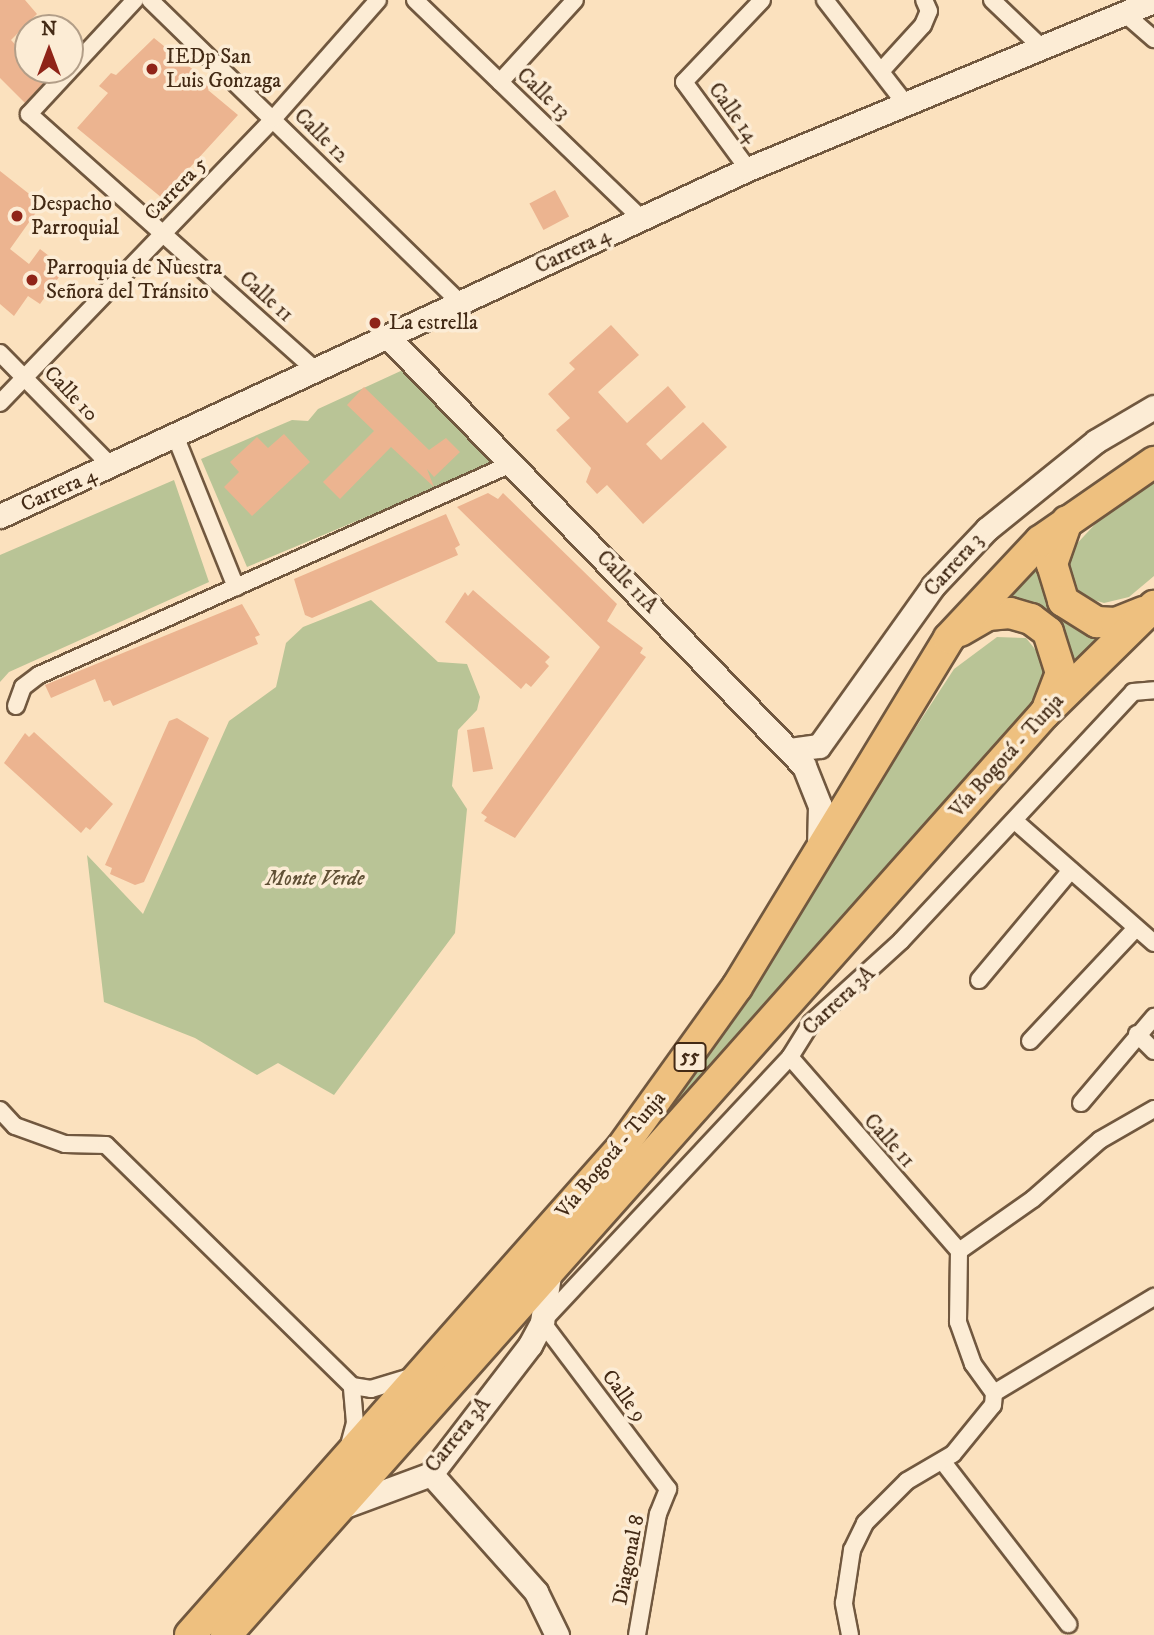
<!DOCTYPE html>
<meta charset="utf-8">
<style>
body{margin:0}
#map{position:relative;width:1154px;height:1635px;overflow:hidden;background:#fbe1be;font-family:"IM FELL DW Pica",serif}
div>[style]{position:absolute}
.green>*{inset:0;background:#b9c496}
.building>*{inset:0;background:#ecb490;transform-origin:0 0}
.roads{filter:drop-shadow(2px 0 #71583f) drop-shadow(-2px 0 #71583f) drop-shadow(0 2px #71583f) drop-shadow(0 -2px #71583f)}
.street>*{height:16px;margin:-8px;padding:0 8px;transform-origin:8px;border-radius:8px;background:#fcecd5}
.secondary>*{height:23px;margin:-11.5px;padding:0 11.5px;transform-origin:11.5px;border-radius:11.5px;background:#fcecd5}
.highway>*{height:30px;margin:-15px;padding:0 15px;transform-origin:15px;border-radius:15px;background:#eec07f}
.dots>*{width:19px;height:19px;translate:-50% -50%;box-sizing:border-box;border:4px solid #fcecd5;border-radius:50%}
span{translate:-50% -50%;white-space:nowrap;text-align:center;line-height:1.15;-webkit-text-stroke:7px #fcecd5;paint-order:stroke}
.shield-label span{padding:2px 5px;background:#fcecd5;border:2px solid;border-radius:5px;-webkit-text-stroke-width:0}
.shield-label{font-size:19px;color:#432a15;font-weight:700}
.poi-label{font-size:21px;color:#432a15}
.left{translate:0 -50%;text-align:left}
.street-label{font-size:21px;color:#432a15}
.park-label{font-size:21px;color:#605035;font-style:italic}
.north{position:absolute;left:14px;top:14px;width:70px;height:70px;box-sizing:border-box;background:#fcecd5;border:2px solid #b29e88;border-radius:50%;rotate:0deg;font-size:19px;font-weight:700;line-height:28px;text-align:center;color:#432a15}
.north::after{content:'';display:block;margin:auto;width:24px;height:32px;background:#8f2418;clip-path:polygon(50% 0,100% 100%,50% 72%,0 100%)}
</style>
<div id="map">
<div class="green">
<i style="clip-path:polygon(405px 369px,495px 463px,247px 567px,201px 459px,292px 420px,308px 421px,318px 409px)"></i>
<i style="clip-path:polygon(174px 480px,209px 582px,9px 672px,0 682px,0 555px)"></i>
<i style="clip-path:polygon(1154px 483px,1154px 576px,1129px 597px,1104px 603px,1080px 596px,1068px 580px,1070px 551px,1099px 520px)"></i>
<i style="clip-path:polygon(1036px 562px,1047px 603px,1064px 622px,1103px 634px,1072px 673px,1072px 651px,1047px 620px,996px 605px)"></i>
<i style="clip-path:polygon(371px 600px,438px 662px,467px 664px,480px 697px,477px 710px,458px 730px,452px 786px,467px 809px,455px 933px,334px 1095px,278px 1063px,257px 1075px,195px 1038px,104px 1002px,87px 855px,143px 914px,229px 721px,276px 687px,286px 643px,303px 627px)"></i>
<i style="clip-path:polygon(997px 637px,1026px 638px,1043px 659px,1043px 691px,645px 1142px,954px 669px)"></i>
</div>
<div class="building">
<i style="clip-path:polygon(0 0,25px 0,37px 14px,11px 40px,28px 58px,28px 70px,40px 70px,48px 78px,25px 103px,0 78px)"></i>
<i style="clip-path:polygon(154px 38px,212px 85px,208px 90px,238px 115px,162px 198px,77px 128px,108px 93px,99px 86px,111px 73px,116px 75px)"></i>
<i style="clip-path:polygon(0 171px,42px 204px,10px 249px,29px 264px,40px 249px,53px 259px,47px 268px,59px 277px,40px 304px,28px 296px,14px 316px,0 304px)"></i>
<i style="left:555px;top:190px;width:30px;height:29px;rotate:62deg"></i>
<i style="clip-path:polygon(611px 325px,639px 355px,598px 392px,627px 423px,668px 386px,686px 407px,646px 444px,661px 460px,703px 422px,727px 447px,643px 524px,607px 485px,597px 494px,586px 482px,591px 468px,556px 430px,570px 418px,548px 394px,575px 369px,569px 363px)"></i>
<i style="clip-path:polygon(364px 387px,429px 450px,446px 438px,460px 452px,434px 477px,427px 469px,434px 487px,391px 447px,340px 499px,323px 482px,374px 431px,347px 405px)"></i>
<i style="clip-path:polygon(284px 434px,310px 462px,252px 516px,224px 487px,239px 472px,230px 462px,257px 437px,268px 448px)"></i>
<i style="clip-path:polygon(488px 493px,498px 499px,503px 493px,617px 604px,607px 621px,643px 648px,640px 653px,646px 657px,515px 838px,484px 821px,487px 817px,481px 813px,600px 647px,457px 507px)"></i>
<i style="clip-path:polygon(446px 514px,460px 545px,455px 548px,458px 555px,312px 618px,305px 615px,294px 579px)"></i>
<i style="clip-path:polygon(473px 590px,550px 657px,545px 662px,549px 666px,531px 687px,526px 683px,521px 689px,445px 622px,465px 592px,468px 596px)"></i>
<i style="clip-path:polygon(242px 604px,260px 635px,255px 637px,258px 644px,113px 706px,110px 700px,104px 702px,95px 679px,51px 698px,45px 685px)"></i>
<i style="clip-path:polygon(177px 718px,209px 738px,144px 882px,135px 885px,110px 874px,112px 868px,105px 865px,169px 721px)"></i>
<i style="clip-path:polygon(484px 727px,493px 769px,473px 772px,467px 730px)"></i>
<i style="clip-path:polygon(34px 732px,113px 804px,90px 830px,86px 827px,81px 833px,4px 763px,25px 733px,29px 737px)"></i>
</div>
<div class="roads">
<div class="street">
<i style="left:135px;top:0;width:156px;rotate:132.9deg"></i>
<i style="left:29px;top:114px;width:387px;rotate:41.8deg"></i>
<i style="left:150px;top:0;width:434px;rotate:44.3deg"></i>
<i style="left:415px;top:0;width:315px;rotate:44deg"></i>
<i style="left:825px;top:0;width:129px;rotate:52.2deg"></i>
<i style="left:992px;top:0;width:68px;rotate:43.8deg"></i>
<i style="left:1124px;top:13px;width:40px;rotate:41deg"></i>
<i style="left:883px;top:69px;width:59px;rotate:-47.7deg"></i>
<i style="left:923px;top:25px;width:15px;rotate:-67deg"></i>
<i style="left:929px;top:11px;width:12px;rotate:-114deg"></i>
<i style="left:500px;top:82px;width:111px;rotate:-47.6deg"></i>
<i style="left:748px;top:169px;width:108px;rotate:-126.3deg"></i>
<i style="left:684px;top:82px;width:113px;rotate:-46.4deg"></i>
<i style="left:0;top:353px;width:158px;rotate:45.5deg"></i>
<i style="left:0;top:403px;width:395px;rotate:-46.1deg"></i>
<i style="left:274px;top:118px;width:157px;rotate:-48.6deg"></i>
<i style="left:176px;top:438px;width:161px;rotate:68.1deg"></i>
<i style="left:16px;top:706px;width:20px;rotate:-70deg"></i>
<i style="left:23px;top:687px;width:20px;rotate:-37deg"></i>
<i style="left:39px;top:675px;width:517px;rotate:-24.09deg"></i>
<i style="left:1015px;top:821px;width:185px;rotate:41.3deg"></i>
<i style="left:979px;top:980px;width:143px;rotate:-50.1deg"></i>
<i style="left:1137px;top:1034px;width:24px;rotate:45deg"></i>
<i style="left:1030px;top:1041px;width:155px;rotate:-46.8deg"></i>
<i style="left:790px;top:1057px;width:257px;rotate:48.9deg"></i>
<i style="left:1081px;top:1103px;width:113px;rotate:-49.7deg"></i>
<i style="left:0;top:1110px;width:22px;rotate:47deg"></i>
<i style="left:15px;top:1126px;width:53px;rotate:19.8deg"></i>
<i style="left:65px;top:1144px;width:41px;rotate:1.4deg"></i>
<i style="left:106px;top:1145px;width:344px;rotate:44.4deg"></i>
<i style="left:959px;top:1251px;width:90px;rotate:-35.1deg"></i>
<i style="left:1033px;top:1199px;width:89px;rotate:-41.4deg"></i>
<i style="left:1100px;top:1140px;width:62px;rotate:-29.9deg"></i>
<i style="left:352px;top:1386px;width:19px;rotate:9deg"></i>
<i style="left:371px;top:1389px;width:38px;rotate:-17deg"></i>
<i style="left:994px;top:1393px;width:187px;rotate:-31deg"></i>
<i style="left:348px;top:1449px;width:27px;rotate:-75deg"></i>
<i style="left:355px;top:1423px;width:37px;rotate:-95deg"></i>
<i style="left:943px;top:1462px;width:205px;rotate:52.3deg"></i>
<i style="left:637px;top:1635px;width:123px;rotate:-80.2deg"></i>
<i style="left:658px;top:1514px;width:27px;rotate:-68deg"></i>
<i style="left:668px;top:1489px;width:209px;rotate:-127deg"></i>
<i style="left:542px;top:1322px;width:363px;rotate:-46.9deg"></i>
<i style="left:790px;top:1057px;width:40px;rotate:-58deg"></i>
<i style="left:811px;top:1023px;width:122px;rotate:-42.3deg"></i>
<i style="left:901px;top:941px;width:340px;rotate:-47deg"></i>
<i style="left:1133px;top:692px;width:21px;rotate:-5deg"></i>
<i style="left:850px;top:1635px;width:33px;rotate:-101deg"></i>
<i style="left:844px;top:1603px;width:54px;rotate:-81.4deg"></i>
<i style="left:852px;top:1550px;width:30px;rotate:-64deg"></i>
<i style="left:865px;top:1523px;width:59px;rotate:-45deg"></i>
<i style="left:907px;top:1481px;width:53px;rotate:-30.4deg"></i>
<i style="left:953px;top:1454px;width:63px;rotate:-50.8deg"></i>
<i style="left:993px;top:1405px;width:12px;rotate:-85deg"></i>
<i style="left:994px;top:1393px;width:36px;rotate:-126deg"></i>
<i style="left:973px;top:1364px;width:45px;rotate:-109.7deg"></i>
<i style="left:958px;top:1322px;width:71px;rotate:-89.2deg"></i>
</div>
<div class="secondary">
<i style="left:389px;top:338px;width:596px;rotate:45.88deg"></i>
<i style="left:804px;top:766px;width:43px;rotate:68.2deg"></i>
<i style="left:820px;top:806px;width:42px;rotate:91.4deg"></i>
<i style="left:0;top:516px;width:825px;rotate:-24.89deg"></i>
<i style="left:748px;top:169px;width:439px;rotate:-22.5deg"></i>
<i style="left:790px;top:750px;width:29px;rotate:-8deg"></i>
<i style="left:819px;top:746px;width:196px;rotate:-54.5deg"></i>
<i style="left:933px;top:586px;width:79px;rotate:-46.5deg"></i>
<i style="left:987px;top:529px;width:140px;rotate:-38.9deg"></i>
<i style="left:1096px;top:441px;width:67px;rotate:-30.4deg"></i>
<i style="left:431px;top:1474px;width:158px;rotate:48.3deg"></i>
<i style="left:536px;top:1592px;width:48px;rotate:64deg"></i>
<i style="left:342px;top:1507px;width:95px;rotate:-20.3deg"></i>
<i style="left:431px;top:1474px;width:163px;rotate:-52.5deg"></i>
<i style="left:530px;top:1345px;width:26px;rotate:-62deg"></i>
<i style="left:542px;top:1322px;width:48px;rotate:-81.5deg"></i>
</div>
<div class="highway">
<i style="left:1067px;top:521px;width:46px;rotate:109.2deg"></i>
<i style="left:1052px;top:564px;width:39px;rotate:73deg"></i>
<i style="left:1063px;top:601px;width:40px;rotate:32deg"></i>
<i style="left:1097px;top:622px;width:19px;rotate:3deg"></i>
<i style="left:1116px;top:623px;width:29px;rotate:-22deg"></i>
<i style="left:960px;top:631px;width:32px;rotate:-30deg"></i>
<i style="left:988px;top:615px;width:22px;rotate:-5deg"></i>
<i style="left:1010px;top:613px;width:22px;rotate:16deg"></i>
<i style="left:1031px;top:619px;width:21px;rotate:37deg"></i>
<i style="left:1048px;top:632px;width:43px;rotate:72.4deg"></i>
<i style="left:1061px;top:673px;width:36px;rotate:111deg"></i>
<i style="left:190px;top:1635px;width:652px;rotate:-48.48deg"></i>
<i style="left:622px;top:1147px;width:197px;rotate:-54.3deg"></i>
<i style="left:737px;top:987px;width:408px;rotate:-58.7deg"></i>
<i style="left:949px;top:638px;width:133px;rotate:-46.8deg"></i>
<i style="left:1040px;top:541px;width:139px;rotate:-34.7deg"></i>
<i style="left:226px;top:1635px;width:1233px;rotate:-48.39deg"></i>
<i style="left:1045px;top:713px;width:153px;rotate:-44.5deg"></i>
</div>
</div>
<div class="dots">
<i style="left:152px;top:69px;background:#8f2418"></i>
<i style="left:17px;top:216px;background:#8f2418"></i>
<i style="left:32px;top:280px;background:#8f2418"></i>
<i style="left:375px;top:323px;background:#8f2418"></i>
</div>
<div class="shield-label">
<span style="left:690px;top:1057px">55</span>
</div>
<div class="poi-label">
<span class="left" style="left:166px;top:69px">IEDp San<br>Luis Gonzaga</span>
<span class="left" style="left:31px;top:216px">Despacho<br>Parroquial</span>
<span class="left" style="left:46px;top:280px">Parroquia de Nuestra<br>Señora del Tránsito</span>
<span class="left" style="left:389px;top:323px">La estrella</span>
</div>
<div class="street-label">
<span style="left:543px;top:94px;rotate:44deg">Calle 13</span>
<span style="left:733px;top:113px;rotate:54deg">Calle 14</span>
<span style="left:321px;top:136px;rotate:45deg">Calle 12</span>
<span style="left:176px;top:189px;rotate:-46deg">Carrera 5</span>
<span style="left:573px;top:251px;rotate:-25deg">Carrera 4</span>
<span style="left:266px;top:297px;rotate:42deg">Calle 11</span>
<span style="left:71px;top:394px;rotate:46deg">Calle 10</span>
<span style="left:59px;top:490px;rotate:-24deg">Carrera 4</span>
<span style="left:954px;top:565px;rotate:-48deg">Carrera 3</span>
<span style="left:627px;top:582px;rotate:46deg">Calle 11A</span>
<span style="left:1007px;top:756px;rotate:-48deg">Vía Bogotá - Tunja</span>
<span style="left:839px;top:1001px;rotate:-43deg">Carrera 3A</span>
<span style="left:889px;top:1141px;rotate:48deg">Calle 11</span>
<span style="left:611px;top:1155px;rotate:-50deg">Vía Bogotá - Tunja</span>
<span style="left:624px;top:1396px;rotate:53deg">Calle 9</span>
<span style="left:458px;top:1435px;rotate:-51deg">Carrera 3A</span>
<span style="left:629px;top:1560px;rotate:-79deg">Diagonal 8</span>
</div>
<div class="park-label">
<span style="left:315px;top:879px">Monte Verde</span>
</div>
<div class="north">N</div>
</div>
